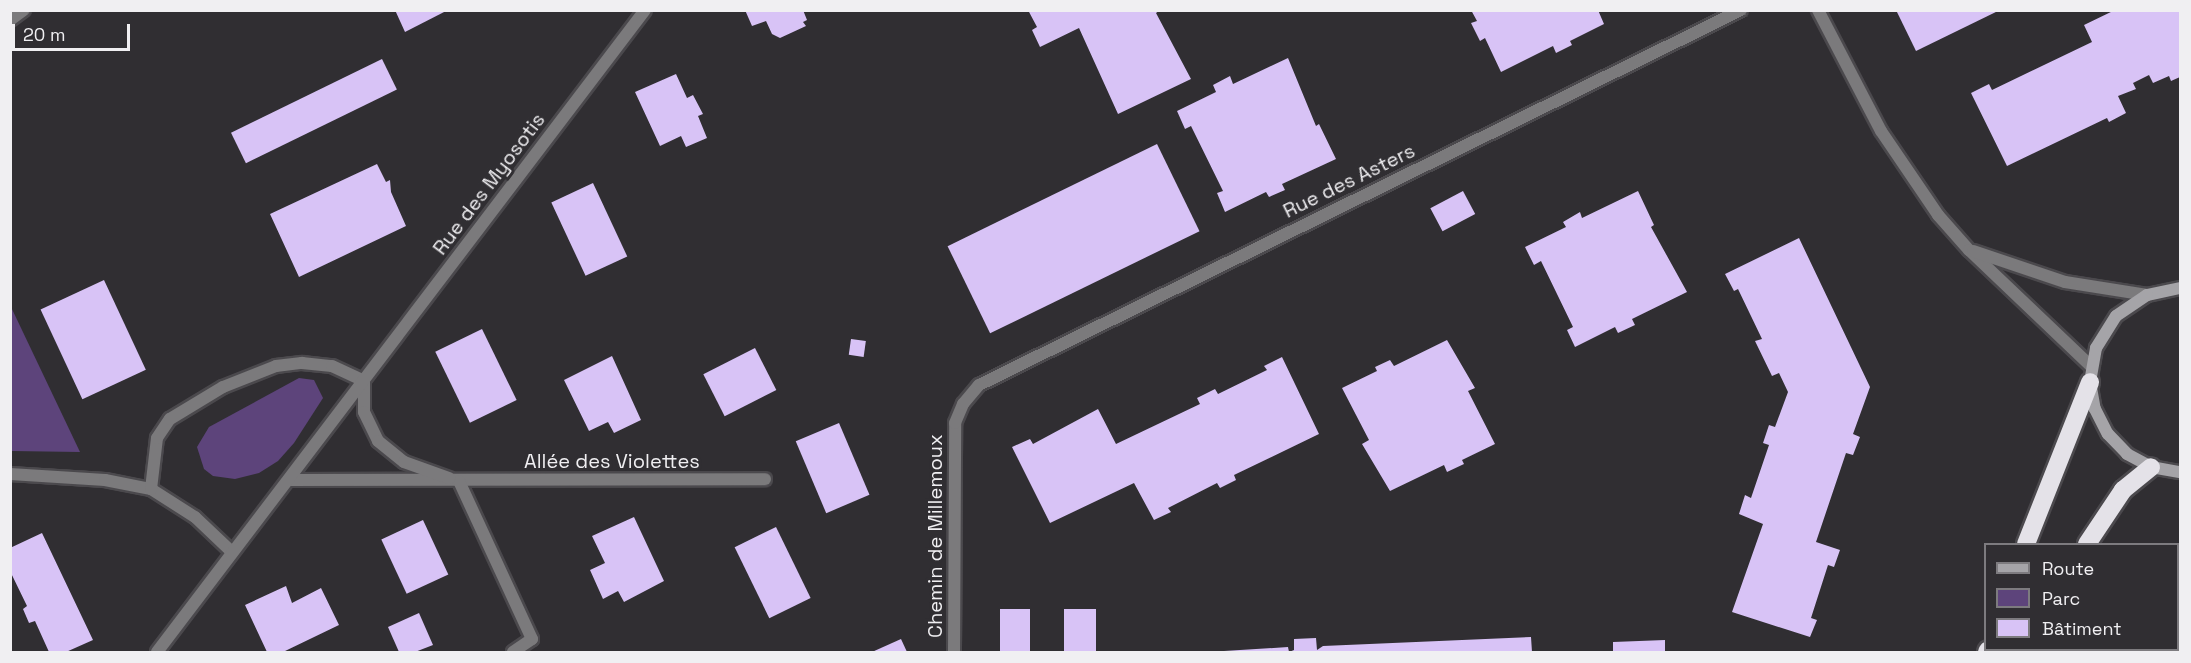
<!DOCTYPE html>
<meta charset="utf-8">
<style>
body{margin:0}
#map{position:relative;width:2191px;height:663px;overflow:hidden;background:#302e32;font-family:"Space Grotesk",sans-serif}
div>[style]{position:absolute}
.green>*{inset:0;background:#5d447b}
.building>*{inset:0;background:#d8c3f6;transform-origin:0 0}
.roads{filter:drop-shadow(2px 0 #4b494d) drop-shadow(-2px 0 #4b494d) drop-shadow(0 2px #4b494d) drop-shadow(0 -2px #4b494d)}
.street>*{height:12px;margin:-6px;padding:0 6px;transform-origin:6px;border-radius:6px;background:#7b7a7c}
.secondary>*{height:12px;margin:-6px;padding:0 6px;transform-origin:6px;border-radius:6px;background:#a5a4a8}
.highway>*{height:18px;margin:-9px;padding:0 9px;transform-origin:9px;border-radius:9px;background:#e4e2e8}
span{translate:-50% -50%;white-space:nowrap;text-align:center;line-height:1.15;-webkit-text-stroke:6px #302e32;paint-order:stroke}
.street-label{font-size:20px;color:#f0eff2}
.frame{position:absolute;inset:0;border:12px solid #f0eff2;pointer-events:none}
.legend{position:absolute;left:1984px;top:543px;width:195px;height:108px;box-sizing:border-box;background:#302e32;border:2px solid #7d7b7f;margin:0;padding:8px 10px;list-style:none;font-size:18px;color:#f0eff2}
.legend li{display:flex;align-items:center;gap:12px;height:30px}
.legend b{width:30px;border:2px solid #7d7b7f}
.scale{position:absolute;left:12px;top:24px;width:118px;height:27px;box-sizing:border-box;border:3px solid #f0eff2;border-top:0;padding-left:8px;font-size:18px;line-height:21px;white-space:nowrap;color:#f0eff2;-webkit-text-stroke:4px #302e32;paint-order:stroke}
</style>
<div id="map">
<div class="green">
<i style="clip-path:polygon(10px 307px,11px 307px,80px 452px,11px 451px)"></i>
<i style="clip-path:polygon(299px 378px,314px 380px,323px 398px,294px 443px,278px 461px,259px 473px,235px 479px,213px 476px,204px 469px,197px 447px,209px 427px)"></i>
</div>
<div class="building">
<i style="clip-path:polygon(395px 10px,448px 10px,405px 32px)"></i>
<i style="clip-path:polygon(745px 10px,803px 10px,807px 20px,803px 22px,806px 26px,780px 38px,772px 34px,766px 21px,752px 26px)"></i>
<i style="clip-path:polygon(1028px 10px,1160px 10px,1156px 13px,1191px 79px,1118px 114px,1079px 28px,1040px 47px,1032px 30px,1037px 27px)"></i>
<i style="clip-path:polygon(1471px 10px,1598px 10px,1604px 24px,1570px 41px,1572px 45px,1556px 53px,1553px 46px,1501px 72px,1485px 38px,1480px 41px,1471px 23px,1477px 21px)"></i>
<i style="clip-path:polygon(1896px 10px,2000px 10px,1916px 51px)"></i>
<i style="clip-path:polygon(2115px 10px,2180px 10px,2180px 77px,2171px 81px,2169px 76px,2153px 83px,2149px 75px,2133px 83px,2136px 89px,2118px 96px,2126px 113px,2109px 122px,2107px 118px,2007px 166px,1971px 93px,1989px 84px,1992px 90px,2092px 42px,2084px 25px)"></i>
<i style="clip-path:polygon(1288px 58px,1316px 126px,1319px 124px,1336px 159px,1282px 184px,1285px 190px,1269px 197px,1266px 192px,1225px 212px,1217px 193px,1223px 191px,1191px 126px,1185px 129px,1177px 111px,1216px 92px,1213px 85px,1230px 76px,1233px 84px)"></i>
<i style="left:382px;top:59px;width:34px;height:168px;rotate:64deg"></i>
<i style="clip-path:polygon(676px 74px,687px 98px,693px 95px,703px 114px,698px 116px,707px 138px,686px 147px,681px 136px,660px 146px,635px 92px)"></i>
<i style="left:1157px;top:144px;width:97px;height:233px;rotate:64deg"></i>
<i style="clip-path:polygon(377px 164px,386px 182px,390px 180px,391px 192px,406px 226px,299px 277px,270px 214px)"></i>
<i style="left:593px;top:183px;width:81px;height:46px;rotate:65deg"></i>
<i style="left:1463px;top:191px;width:26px;height:37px;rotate:62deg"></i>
<i style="clip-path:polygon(1638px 191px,1654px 225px,1651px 227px,1687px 292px,1632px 319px,1635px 325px,1618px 333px,1615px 327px,1575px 347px,1567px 330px,1573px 327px,1541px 261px,1534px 265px,1525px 247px,1566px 227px,1563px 222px,1580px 212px,1582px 218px)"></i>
<i style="clip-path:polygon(1799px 238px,1870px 387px,1853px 434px,1860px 437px,1853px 455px,1846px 453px,1816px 542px,1840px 550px,1834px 567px,1828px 565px,1811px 618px,1817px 620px,1810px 637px,1732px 612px,1763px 524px,1739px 514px,1745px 495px,1751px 498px,1769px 445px,1763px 443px,1769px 425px,1775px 427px,1788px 392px,1779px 373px,1772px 376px,1755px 341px,1762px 339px,1738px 289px,1734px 291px,1725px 274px)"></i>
<i style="left:104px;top:280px;width:99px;height:70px;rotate:65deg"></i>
<i style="left:482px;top:329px;width:79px;height:52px;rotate:64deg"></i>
<i style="left:851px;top:339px;width:15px;height:16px;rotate:8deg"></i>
<i style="clip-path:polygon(1447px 340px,1475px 388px,1468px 391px,1495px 444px,1462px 460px,1464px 464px,1447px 472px,1444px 465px,1390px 491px,1362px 444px,1369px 440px,1342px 388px,1377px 371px,1375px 367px,1390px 360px,1394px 366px)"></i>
<i style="left:755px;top:348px;width:47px;height:58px;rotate:63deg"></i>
<i style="clip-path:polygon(612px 356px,641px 420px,614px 433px,608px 422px,589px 431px,564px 380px)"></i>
<i style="clip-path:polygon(1282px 357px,1319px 434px,1234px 475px,1236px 480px,1220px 488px,1217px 483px,1168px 508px,1171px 512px,1154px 520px,1134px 483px,1050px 523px,1012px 447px,1030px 439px,1033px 444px,1098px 409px,1116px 444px,1200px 404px,1197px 398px,1215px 389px,1218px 394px,1267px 370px,1264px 366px)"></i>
<i style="left:839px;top:423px;width:78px;height:47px;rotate:67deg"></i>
<i style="clip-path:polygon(634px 517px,664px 581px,624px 602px,618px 591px,603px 599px,590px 570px,605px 563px,592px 536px)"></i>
<i style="left:423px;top:520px;width:60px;height:46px;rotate:65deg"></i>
<i style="left:776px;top:527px;width:79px;height:46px;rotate:64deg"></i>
<i style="clip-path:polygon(42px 533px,93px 640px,66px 652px,49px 652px,35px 621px,29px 623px,23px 609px,27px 606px,10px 571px,10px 548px)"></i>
<i style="clip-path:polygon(286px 586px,292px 603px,321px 588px,339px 625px,283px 652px,267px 652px,245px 605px)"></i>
<i style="left:1030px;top:609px;width:43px;height:30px;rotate:90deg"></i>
<i style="left:1064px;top:609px;width:32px;height:43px"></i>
<i style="clip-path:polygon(419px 613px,433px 645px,415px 652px,399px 652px,388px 627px)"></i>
<i style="clip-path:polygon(1531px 637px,1532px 652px,1289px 652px,1294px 650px,1294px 639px,1316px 638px,1317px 650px,1323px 646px)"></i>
<i style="clip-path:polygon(901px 639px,907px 652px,872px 652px)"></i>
<i style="clip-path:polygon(1665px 640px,1665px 652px,1613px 652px,1613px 642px)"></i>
<i style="clip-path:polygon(1288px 647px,1289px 652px,1224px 652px,1224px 651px)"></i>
</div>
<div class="roads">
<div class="street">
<i style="left:1818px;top:10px;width:136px;rotate:62.5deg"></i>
<i style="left:1881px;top:131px;width:102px;rotate:55.8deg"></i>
<i style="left:1938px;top:215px;width:47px;rotate:48.5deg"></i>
<i style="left:1969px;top:250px;width:168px;rotate:43.6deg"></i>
<i style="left:10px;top:20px;width:17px;rotate:-36deg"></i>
<i style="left:1973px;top:251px;width:97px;rotate:18.6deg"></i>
<i style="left:2065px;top:282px;width:83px;rotate:9deg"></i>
<i style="left:10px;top:474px;width:95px;rotate:3.6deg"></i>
<i style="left:105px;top:480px;width:47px;rotate:11.1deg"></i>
<i style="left:151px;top:489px;width:52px;rotate:32.5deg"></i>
<i style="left:195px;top:517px;width:51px;rotate:43.4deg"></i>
<i style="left:289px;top:480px;width:476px;rotate:-0.1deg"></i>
<i style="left:459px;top:481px;width:174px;rotate:65.2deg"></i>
<i style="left:532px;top:639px;width:23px;rotate:146deg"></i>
<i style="left:151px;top:489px;width:51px;rotate:-83.3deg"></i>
<i style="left:157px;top:438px;width:23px;rotate:-56deg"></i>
<i style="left:170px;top:419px;width:62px;rotate:-31.1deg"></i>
<i style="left:223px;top:387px;width:57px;rotate:-21.6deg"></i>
<i style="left:276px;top:366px;width:26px;rotate:-7deg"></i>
<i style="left:302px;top:363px;width:30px;rotate:6deg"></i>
<i style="left:332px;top:366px;width:35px;rotate:25deg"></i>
<i style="left:364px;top:381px;width:31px;rotate:90deg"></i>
<i style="left:364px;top:412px;width:32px;rotate:64deg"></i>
<i style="left:378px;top:441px;width:33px;rotate:39deg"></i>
<i style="left:404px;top:462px;width:48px;rotate:19.6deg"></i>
<i style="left:157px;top:652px;width:806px;rotate:-52.76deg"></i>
<i style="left:954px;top:652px;width:229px;rotate:-89.7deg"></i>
<i style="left:955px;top:423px;width:21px;rotate:-67deg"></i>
<i style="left:963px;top:404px;width:25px;rotate:-50deg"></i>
<i style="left:979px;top:385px;width:849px;rotate:-26.2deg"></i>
</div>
<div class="secondary">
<i style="left:2180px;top:288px;width:34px;rotate:168deg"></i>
<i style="left:2147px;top:295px;width:37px;rotate:146deg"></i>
<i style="left:2116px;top:316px;width:38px;rotate:122deg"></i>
<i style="left:2096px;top:348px;width:35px;rotate:100deg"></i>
<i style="left:2090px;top:382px;width:27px;rotate:80deg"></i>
<i style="left:2095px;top:409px;width:28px;rotate:63deg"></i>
<i style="left:2108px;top:434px;width:28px;rotate:46deg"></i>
<i style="left:2127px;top:454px;width:27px;rotate:28deg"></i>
<i style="left:2151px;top:467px;width:29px;rotate:10deg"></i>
</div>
<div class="highway">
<i style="left:2026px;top:544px;width:174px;rotate:-68.4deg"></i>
<i style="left:2087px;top:544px;width:65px;rotate:-56.3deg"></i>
<i style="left:2123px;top:490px;width:36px;rotate:-39deg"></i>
<i style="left:1987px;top:652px;width:2px;rotate:-63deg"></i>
<i style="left:2046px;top:652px;width:2px;rotate:-63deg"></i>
</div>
</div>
<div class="street-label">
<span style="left:1349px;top:181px;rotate:-26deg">Rue des Asters</span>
<span style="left:489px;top:184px;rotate:-53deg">Rue des Myosotis</span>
<span style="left:612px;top:461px">Allée des Violettes</span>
<span style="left:935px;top:536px;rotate:-90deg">Chemin de Millemoux</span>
</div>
<div class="frame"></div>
<ul class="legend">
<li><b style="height:8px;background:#a5a4a8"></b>Route</li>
<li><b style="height:16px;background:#5d447b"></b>Parc</li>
<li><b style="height:16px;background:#d8c3f6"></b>Bâtiment</li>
</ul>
<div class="scale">20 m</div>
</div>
